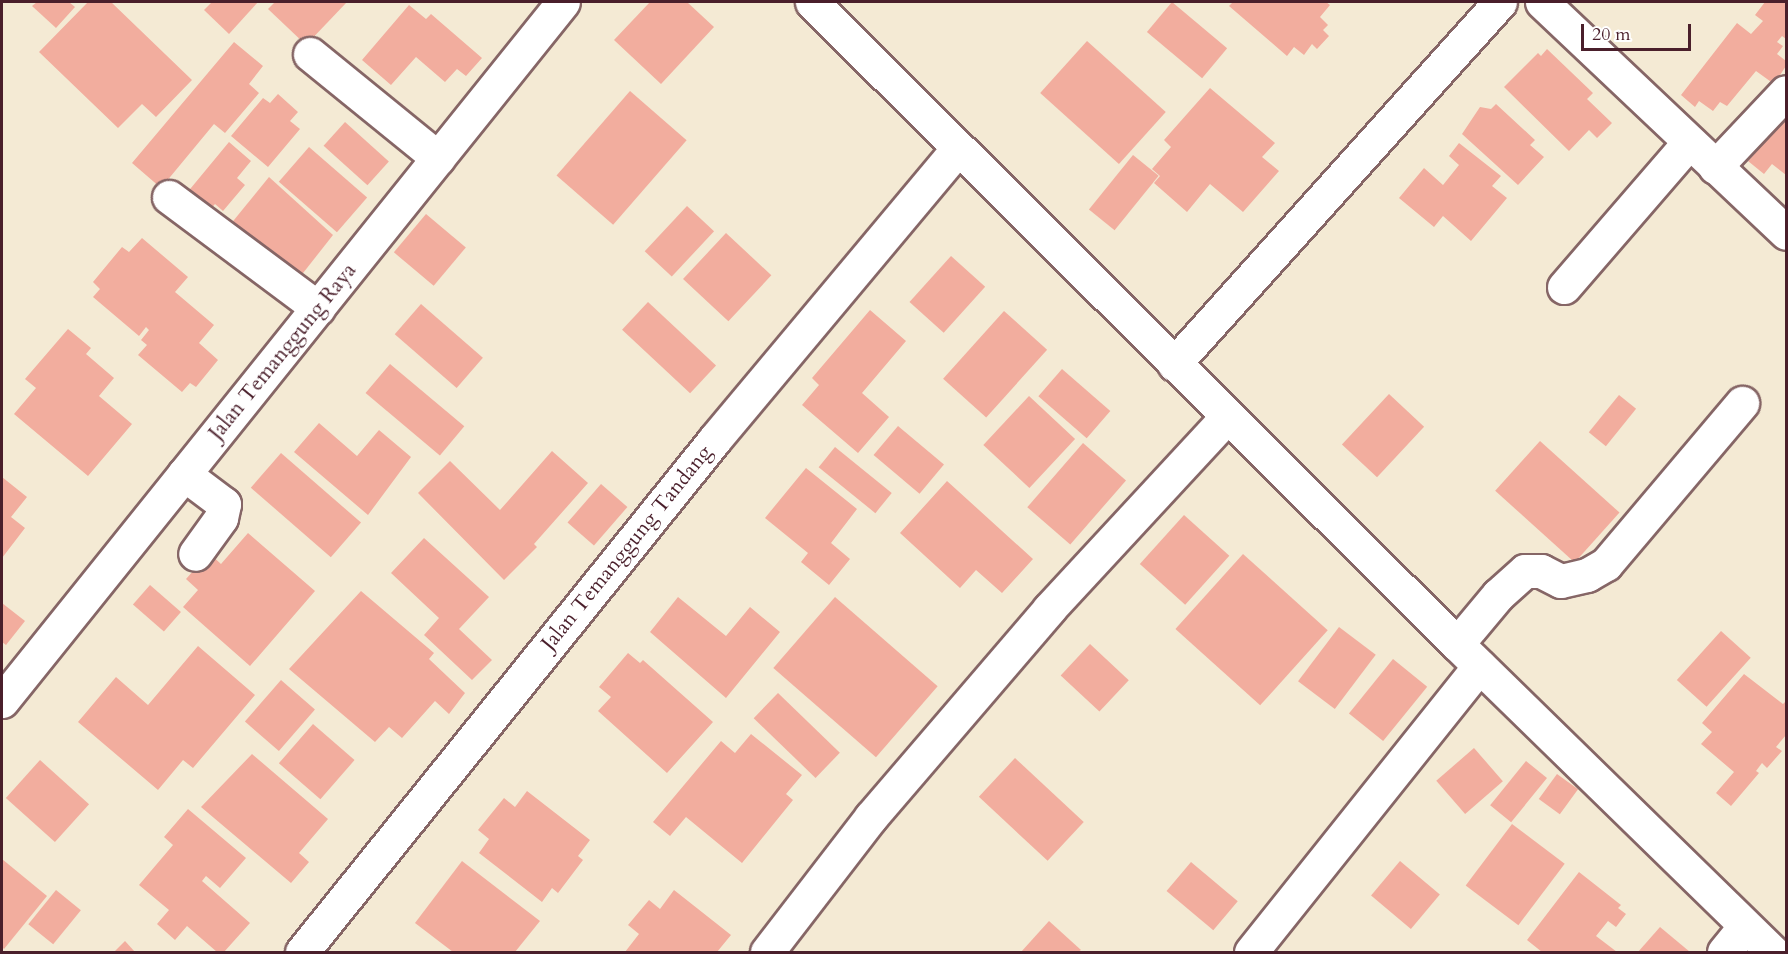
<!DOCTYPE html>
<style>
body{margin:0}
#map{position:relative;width:1788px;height:954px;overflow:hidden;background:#f4ead4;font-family:Cardo,serif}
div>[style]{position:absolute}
.building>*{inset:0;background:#f2ad9e;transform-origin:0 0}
.roads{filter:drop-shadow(2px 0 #866666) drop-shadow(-2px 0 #866666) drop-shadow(0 2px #866666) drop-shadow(0 -2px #866666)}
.minor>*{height:33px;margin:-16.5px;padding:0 16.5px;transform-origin:16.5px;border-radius:16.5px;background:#fff}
span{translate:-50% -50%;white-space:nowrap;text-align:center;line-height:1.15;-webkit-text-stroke:4.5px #fff;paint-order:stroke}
.street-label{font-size:21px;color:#4a1f2b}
.frame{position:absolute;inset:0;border:3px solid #4a1f2b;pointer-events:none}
.scale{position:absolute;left:1581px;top:24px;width:110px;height:27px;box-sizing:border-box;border:3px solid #4a1f2b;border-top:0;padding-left:8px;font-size:18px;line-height:21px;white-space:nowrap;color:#4a1f2b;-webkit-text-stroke:4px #fff;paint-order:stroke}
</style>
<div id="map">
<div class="building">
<i style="clip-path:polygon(37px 2px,69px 2px,75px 7px,56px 28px,32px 6px)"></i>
<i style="clip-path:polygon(88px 2px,111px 2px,192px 80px,156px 117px,142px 104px,118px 128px,39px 52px)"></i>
<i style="clip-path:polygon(212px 2px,258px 2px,229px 34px,204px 10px)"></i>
<i style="clip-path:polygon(275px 2px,347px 2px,306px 45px,268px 9px)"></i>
<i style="clip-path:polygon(650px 2px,687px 2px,714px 27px,661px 84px,614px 40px)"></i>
<i style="left:1172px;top:2px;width:72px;height:39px;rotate:40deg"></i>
<i style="clip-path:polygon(1233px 2px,1326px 2px,1330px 5px,1320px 17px,1328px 25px,1323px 30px,1329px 36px,1317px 49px,1312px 44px,1304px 55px,1294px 47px,1287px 56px,1229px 6px)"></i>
<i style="clip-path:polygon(1765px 2px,1786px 2px,1786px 39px,1782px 36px,1777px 42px,1783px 46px,1777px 54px,1786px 61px,1786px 66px,1774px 84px,1756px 71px,1727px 106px,1720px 102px,1713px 111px,1699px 101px,1695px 107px,1681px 95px,1737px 23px,1751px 34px,1763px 21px,1755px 15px)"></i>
<i style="clip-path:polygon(409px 5px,426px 19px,431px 14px,482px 58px,466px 76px,457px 69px,445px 82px,416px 57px,391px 85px,362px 60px)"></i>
<i style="left:1087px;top:41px;width:106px;height:70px;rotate:42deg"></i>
<i style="clip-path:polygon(234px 42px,263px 66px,249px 84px,259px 93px,225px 133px,214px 124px,161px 188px,132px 163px)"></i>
<i style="clip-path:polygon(1547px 49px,1593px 93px,1587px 99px,1612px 123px,1597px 138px,1589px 130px,1569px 151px,1504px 87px,1538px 53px,1541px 56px)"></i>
<i style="clip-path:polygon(1210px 88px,1275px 143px,1262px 157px,1279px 171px,1243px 212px,1210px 184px,1187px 212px,1154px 183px,1160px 176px,1152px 169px,1171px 147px,1164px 140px)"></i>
<i style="left:630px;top:91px;width:75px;height:112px;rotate:41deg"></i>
<i style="clip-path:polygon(278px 94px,298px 112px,290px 121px,300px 129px,268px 167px,231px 136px,263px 98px,270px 103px)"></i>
<i style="clip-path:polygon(1496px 104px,1535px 140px,1530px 145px,1544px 157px,1518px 185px,1462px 134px,1480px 107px,1491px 109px)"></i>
<i style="clip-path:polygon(1786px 118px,1786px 175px,1772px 164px,1764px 174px,1748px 161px)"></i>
<i style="left:345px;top:122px;width:59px;height:32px;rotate:42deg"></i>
<i style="clip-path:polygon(229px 142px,251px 161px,237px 178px,245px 185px,223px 211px,215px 204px,208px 212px,186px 194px)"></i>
<i style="clip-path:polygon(1459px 143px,1501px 176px,1492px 186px,1507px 198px,1471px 241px,1443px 216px,1434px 227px,1399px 198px,1424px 168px,1443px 185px,1459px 165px,1449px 156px)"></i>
<i style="left:309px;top:147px;width:77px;height:46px;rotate:41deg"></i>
<i style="left:1133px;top:155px;width:33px;height:70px;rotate:39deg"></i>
<i style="clip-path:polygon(269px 177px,333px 235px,296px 282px,225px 231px)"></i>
<i style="left:687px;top:206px;width:37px;height:62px;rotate:43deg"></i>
<i style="left:426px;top:214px;width:52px;height:50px;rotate:40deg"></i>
<i style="left:726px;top:233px;width:62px;height:63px;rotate:43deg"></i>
<i style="clip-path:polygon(142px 238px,188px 277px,175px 292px,214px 325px,199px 343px,218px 360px,196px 387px,190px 383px,182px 392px,138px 355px,147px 345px,141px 340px,149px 330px,146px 327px,139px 336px,93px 297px,100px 289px,93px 282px,122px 247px,129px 252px)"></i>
<i style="left:951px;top:256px;width:46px;height:62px;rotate:42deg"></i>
<i style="left:648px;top:302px;width:93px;height:38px;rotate:43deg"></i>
<i style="left:421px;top:304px;width:82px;height:40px;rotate:41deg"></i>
<i style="clip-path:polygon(870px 310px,906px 341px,862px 393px,889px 417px,858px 453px,802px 405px,819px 385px,812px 378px)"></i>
<i style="left:1004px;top:311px;width:58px;height:91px;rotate:42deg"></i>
<i style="clip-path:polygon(68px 329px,91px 348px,86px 354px,114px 378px,99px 396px,132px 424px,88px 476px,14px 414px,36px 388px,25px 379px)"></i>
<i style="left:390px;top:364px;width:97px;height:38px;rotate:40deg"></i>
<i style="left:1062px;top:369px;width:64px;height:36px;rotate:41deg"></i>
<i style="left:1389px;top:394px;width:48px;height:69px;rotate:43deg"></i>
<i style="left:1619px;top:395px;width:22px;height:48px;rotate:39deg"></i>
<i style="left:1029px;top:396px;width:63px;height:67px;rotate:43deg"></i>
<i style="clip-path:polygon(319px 423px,357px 456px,379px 430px,411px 457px,368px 515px,294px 452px)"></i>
<i style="left:898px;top:426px;width:60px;height:38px;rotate:40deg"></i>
<i style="left:1540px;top:441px;width:107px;height:67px;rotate:42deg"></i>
<i style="left:1083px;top:443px;width:57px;height:85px;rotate:41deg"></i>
<i style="left:835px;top:447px;width:73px;height:26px;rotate:39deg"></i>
<i style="clip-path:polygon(552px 451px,588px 483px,534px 544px,537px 547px,504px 580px,418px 493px,450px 461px,500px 510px)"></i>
<i style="left:281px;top:453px;width:106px;height:46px;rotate:41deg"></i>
<i style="clip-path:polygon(806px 468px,857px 509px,831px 543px,850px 559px,829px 585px,801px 562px,808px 553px,765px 518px)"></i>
<i style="clip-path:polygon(2px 477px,27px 497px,11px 517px,25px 528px,2px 558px)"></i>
<i style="clip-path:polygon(947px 481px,1033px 559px,1002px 593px,976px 570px,960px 588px,900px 533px)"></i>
<i style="left:601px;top:484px;width:35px;height:51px;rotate:41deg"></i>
<i style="left:1184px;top:515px;width:61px;height:66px;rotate:42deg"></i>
<i style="clip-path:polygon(248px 533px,315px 591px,250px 666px,183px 607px,198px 590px,186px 579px,209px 553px,221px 564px)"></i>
<i style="clip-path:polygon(424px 538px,489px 597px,459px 629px,492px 660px,472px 680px,424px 635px,439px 618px,391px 573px)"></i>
<i style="left:1243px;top:554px;width:114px;height:101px;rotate:42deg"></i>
<i style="left:150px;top:585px;width:41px;height:26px;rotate:41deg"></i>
<i style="clip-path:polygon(361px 591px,434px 653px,429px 659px,465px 693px,449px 714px,435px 701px,402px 738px,389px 727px,375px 742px,289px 669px)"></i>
<i style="clip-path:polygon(678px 597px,726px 636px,750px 607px,780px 632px,726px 698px,650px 632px)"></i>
<i style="left:835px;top:597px;width:136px;height:94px;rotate:41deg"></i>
<i style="clip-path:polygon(2px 603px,25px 621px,6px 645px,2px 642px)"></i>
<i style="left:1339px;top:627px;width:46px;height:68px;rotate:37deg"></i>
<i style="left:1721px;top:631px;width:40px;height:66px;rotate:42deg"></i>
<i style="left:1090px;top:644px;width:53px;height:43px;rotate:43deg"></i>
<i style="clip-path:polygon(198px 646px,255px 695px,193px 768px,183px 760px,158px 790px,78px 722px,116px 677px,148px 705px)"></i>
<i style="clip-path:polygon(628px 653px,640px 663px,643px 660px,713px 722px,667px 773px,598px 711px,611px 697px,599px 687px)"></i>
<i style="left:1393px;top:659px;width:44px;height:70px;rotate:39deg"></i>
<i style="clip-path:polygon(1744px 674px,1783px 704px,1786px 701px,1786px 735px,1776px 747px,1782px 751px,1767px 768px,1762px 763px,1756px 771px,1759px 773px,1731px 806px,1716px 793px,1734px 772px,1701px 744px,1712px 732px,1702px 723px)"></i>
<i style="left:281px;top:680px;width:45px;height:55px;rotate:41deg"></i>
<i style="left:778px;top:693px;width:86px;height:35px;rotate:44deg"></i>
<i style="left:313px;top:724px;width:55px;height:52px;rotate:41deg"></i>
<i style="clip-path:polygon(751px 734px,802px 775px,786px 794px,793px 800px,742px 863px,686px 817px,670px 836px,653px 822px,721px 741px,735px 753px)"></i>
<i style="left:1474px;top:748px;width:44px;height:50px;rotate:49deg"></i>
<i style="clip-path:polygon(252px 754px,328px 819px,299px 853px,309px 862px,291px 883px,201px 807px)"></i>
<i style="left:1015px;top:758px;width:94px;height:53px;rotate:43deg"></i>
<i style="left:40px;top:760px;width:66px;height:51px;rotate:42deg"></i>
<i style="left:1526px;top:761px;width:27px;height:57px;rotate:39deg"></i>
<i style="left:1557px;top:774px;width:26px;height:31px;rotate:36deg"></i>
<i style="clip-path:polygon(527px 791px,590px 840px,578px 856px,583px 860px,558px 893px,552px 888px,542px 902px,479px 853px,489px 839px,478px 830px,504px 798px,515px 807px)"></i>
<i style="clip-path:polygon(188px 809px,246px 858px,220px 888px,206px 876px,202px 881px,250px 923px,224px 952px,217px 952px,187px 926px,175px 940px,157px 924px,169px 910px,139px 885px,173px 845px,164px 837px)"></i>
<i style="left:1512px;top:824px;width:66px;height:77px;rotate:37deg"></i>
<i style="clip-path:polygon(2px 859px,47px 896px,4px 949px,2px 947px)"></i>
<i style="clip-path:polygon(462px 861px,540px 921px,515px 952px,453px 952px,415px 923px)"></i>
<i style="left:1400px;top:861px;width:52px;height:45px;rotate:40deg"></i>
<i style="left:1191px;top:862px;width:61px;height:38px;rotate:40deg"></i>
<i style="clip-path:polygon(1579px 872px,1621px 905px,1618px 908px,1626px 914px,1616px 927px,1608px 921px,1596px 936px,1617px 952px,1542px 952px,1527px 940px)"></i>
<i style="left:56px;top:890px;width:32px;height:44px;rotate:39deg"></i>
<i style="clip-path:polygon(674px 890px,731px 935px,717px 952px,625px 952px,639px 934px,628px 925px,649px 900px,660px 909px)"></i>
<i style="clip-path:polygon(1049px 921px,1081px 950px,1078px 952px,1021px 952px)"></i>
<i style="clip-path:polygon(1660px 927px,1690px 952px,1638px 952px)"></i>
<i style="clip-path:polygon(125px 941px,135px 952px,114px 952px)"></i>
</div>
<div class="roads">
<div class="minor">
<i style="left:812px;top:2px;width:910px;rotate:44.87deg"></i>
<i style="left:1457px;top:644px;width:441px;rotate:44.3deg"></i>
<i style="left:1542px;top:2px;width:336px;rotate:43.4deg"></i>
<i style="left:310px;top:54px;width:165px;rotate:39.1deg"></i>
<i style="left:1715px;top:167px;width:103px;rotate:-46.6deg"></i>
<i style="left:169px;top:197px;width:186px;rotate:36.7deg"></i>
<i style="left:1564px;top:287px;width:191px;rotate:-49.2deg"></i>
<i style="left:1174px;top:364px;width:487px;rotate:-48deg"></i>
<i style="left:184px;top:474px;width:50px;rotate:36.9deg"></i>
<i style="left:224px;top:504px;width:14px;rotate:102deg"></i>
<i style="left:221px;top:518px;width:44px;rotate:125.8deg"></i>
<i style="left:1457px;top:644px;width:64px;rotate:-50.1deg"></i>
<i style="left:1498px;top:595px;width:36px;rotate:-42deg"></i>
<i style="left:1525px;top:571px;width:16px"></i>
<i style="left:1541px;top:571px;width:22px;rotate:27deg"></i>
<i style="left:1561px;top:581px;width:27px;rotate:-13deg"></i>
<i style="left:1587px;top:575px;width:22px;rotate:-30deg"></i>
<i style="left:1606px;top:564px;width:211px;rotate:-49.8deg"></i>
<i style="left:2px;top:701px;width:896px;rotate:-51.25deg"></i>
<i style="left:302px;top:952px;width:659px;rotate:-51.16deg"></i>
<i style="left:715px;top:439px;width:379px;rotate:-50.1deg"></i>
<i style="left:767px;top:952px;width:170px;rotate:-52.4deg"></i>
<i style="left:871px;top:817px;width:274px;rotate:-49.4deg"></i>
<i style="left:1049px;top:609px;width:262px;rotate:-47.2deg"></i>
<i style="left:1251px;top:952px;width:366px;rotate:-51.4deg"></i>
<i style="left:1724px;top:952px;width:33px;rotate:-51deg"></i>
</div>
</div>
<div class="street-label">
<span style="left:283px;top:352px;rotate:-51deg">Jalan Temanggung Raya</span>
<span style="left:627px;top:548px;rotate:-51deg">Jalan Temanggung Tandang</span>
</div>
<div class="frame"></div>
<div class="scale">20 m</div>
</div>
